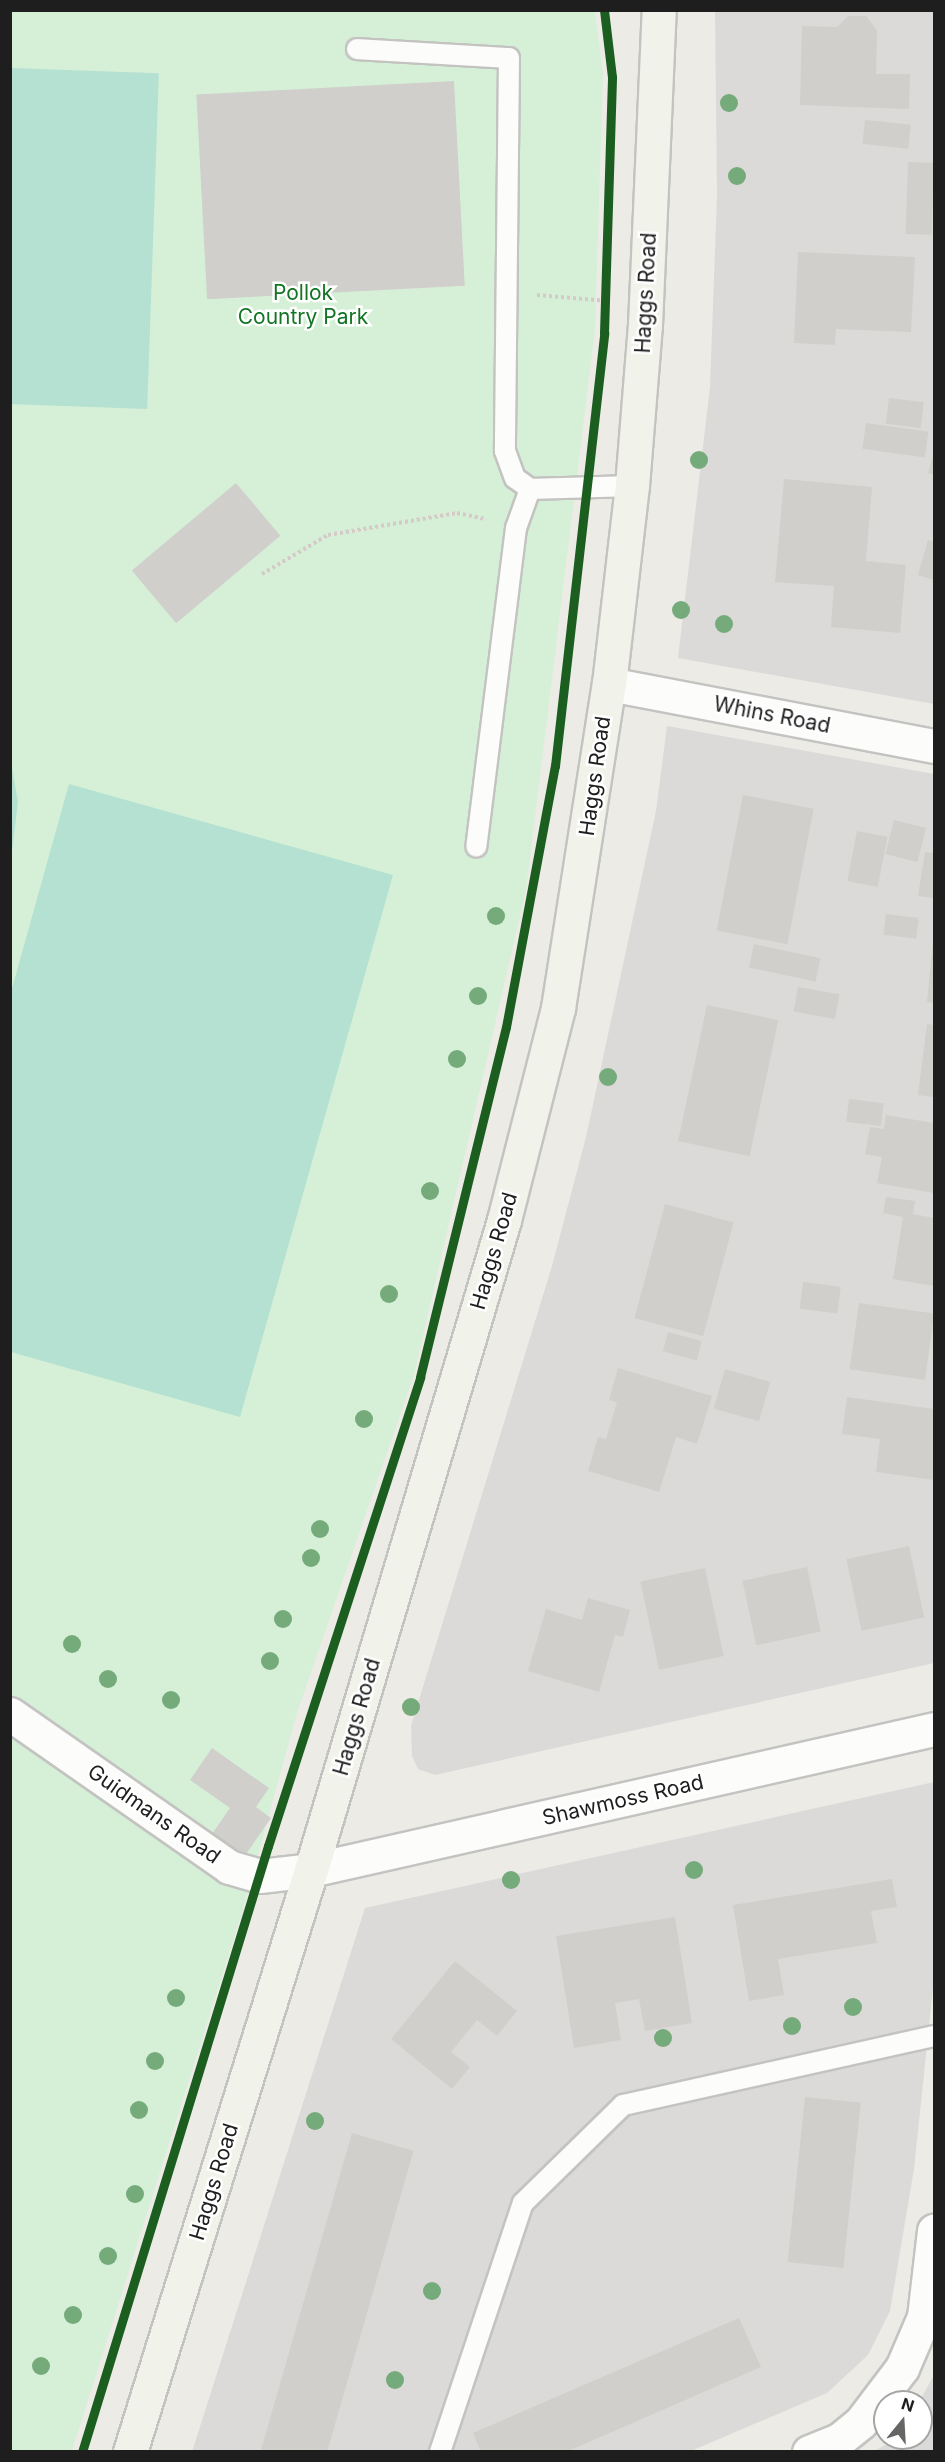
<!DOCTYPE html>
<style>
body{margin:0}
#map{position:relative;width:945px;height:2462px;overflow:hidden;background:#ecebe6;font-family:Inter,sans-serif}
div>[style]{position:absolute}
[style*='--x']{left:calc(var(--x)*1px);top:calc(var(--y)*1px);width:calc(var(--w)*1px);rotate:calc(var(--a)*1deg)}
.residential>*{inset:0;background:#dbdad8}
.park>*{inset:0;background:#d6f0d8}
.pitch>*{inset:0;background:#b4e1d1;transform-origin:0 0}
.building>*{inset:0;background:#d0cfcb;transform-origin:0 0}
.path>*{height:4px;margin-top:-2px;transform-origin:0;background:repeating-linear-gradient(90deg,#d5cac7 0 3px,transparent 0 6px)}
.roads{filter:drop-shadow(2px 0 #c3c3c1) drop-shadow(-2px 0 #c3c3c1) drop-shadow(0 2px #c3c3c1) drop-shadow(0 -2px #c3c3c1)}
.service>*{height:20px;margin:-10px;padding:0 10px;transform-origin:10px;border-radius:10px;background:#fcfcfb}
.minor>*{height:33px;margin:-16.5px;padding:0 16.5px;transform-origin:16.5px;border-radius:16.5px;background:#fcfcfb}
.tertiary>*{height:33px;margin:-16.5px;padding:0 16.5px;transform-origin:16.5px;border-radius:16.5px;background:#fcfcfb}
.secondary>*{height:33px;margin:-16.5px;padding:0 16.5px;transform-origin:16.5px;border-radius:16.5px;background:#f1f3ea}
.cycleway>*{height:9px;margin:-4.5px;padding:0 4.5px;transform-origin:4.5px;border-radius:4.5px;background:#1b5e20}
.trees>*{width:18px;height:18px;margin:-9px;border-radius:50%;background:#75aa7b}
span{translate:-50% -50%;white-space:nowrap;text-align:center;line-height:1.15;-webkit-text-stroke:5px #fff;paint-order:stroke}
.park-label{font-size:21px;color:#137524}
.street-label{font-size:21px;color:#1e1e1e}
.frame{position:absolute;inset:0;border:12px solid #1e1e1e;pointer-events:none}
.north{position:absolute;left:873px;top:2390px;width:60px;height:60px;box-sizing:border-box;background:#fff;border:2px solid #a5a5a5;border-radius:50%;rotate:18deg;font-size:16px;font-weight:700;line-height:24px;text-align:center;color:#1e1e1e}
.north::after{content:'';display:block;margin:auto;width:21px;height:27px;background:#666664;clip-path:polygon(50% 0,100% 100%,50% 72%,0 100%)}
</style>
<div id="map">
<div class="residential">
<i style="clip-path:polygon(715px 11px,934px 11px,934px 704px,678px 658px,710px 387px,717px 196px)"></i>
<i style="clip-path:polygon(667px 726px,934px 774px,934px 1663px,435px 1775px,418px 1769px,412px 1756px,411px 1726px,552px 1266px,586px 1137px,656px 811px)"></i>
<i style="clip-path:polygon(934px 1782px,934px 1978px,914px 2169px,890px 2311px,868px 2355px,827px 2393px,691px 2451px,192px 2452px,365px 1908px)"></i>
<i style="clip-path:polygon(934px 2375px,934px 2451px,874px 2451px,898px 2438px,921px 2438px,919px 2402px)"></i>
</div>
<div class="park">
<i style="clip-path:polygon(11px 11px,595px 11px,603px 74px,595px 329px,526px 890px,414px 1375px,297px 1713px,243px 1909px,72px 2451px,11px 2452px)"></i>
</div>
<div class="pitch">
<i style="left:11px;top:68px;width:148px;height:336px;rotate:2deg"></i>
<i style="clip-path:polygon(11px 762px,18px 802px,11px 859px)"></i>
<i style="clip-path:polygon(69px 784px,393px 875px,240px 1417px,11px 1352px,11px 992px)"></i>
</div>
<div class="building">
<i style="clip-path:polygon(848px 16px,866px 16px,877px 30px,876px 74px,910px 74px,909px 109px,800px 105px,802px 26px,837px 27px)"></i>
<i style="left:454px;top:81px;width:205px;height:258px;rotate:87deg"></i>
<i style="left:865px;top:120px;width:46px;height:24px;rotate:6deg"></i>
<i style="left:908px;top:162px;width:26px;height:72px;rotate:2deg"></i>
<i style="clip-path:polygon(798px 252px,915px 257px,911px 332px,836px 329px,835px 345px,794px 343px)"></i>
<i style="left:889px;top:398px;width:35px;height:26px;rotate:7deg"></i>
<i style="left:866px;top:423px;width:63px;height:26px;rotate:8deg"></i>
<i style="clip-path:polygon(934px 452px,934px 475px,928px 473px)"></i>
<i style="clip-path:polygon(784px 479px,872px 487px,866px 561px,906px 565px,900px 633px,831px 627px,834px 586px,775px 582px)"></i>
<i style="left:236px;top:483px;width:69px;height:136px;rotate:50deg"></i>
<i style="clip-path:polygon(928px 540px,934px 542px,934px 580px,918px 575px)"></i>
<i style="left:743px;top:795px;width:72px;height:138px;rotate:11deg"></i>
<i style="left:894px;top:820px;width:33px;height:35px;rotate:14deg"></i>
<i style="left:857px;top:831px;width:31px;height:51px;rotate:11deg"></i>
<i style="clip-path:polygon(925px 852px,934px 853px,934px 898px,918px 896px)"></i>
<i style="left:886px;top:914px;width:33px;height:21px;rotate:7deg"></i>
<i style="clip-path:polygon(933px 941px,934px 941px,934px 1003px,927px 1002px)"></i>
<i style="left:754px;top:944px;width:68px;height:24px;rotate:12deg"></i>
<i style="left:798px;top:987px;width:42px;height:25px;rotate:10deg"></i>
<i style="left:707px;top:1005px;width:73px;height:139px;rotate:12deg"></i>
<i style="clip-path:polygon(927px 1024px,934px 1025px,934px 1097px,918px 1095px)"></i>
<i style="left:849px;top:1099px;width:35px;height:23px;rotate:7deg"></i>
<i style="clip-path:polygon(886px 1115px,934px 1123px,934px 1193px,877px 1183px,882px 1157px,865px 1154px,870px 1127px,884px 1129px)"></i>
<i style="clip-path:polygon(886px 1197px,915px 1201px,913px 1214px,934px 1218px,934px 1286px,893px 1279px,903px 1217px,883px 1213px)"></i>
<i style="left:665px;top:1204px;width:71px;height:118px;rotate:15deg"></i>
<i style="left:803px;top:1282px;width:38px;height:27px;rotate:7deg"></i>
<i style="left:859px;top:1303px;width:76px;height:67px;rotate:8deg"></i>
<i style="left:668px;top:1332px;width:35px;height:20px;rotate:15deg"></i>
<i style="clip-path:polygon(618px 1368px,712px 1396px,697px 1444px,676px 1437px,659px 1492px,588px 1471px,598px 1437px,606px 1439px,617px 1402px,609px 1400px)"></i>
<i style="left:725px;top:1369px;width:47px;height:41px;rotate:16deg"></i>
<i style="clip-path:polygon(847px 1397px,934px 1409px,934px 1480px,876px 1472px,880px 1439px,842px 1434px)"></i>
<i style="left:909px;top:1546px;width:73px;height:64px;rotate:78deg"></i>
<i style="left:807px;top:1567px;width:66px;height:66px;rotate:78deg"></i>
<i style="left:705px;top:1568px;width:90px;height:66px;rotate:78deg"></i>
<i style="clip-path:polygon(588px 1598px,630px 1610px,623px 1637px,615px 1635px,599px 1692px,528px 1671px,546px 1609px,582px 1620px)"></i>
<i style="clip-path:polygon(212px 1748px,269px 1788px,256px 1807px,271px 1818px,244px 1857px,212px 1834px,230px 1808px,190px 1780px)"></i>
<i style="clip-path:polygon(892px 1879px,897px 1907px,871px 1911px,877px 1943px,778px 1959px,784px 1995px,749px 2001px,733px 1905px)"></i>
<i style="clip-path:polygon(675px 1917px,692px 2023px,645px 2031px,639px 1999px,615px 2003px,621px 2040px,574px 2048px,556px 1936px)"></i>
<i style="clip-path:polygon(455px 1961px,517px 2011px,497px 2036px,477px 2020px,451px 2052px,470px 2067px,452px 2089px,391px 2039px)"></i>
<i style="left:805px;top:2097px;width:56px;height:166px;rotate:6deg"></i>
<i style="left:352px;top:2133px;width:64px;height:333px;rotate:16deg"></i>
<i style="clip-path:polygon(739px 2318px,761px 2367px,566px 2452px,481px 2452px,473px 2433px)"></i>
</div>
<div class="path">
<i style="--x:537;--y:295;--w:71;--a:4.8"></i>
<i style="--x:262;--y:574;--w:77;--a:-30.6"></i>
<i style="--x:328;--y:535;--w:131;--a:-9.7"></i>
<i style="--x:457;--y:513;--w:30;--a:12"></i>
</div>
<div class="roads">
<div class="service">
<i style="--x:357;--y:49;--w:152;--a:3.4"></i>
<i style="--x:509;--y:58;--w:393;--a:90.6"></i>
<i style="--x:505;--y:451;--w:29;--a:70"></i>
<i style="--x:515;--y:478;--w:19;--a:36"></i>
<i style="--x:530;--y:489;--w:41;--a:109.7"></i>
<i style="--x:516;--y:528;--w:321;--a:97.1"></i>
<i style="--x:530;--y:489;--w:102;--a:-1.7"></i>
<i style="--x:440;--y:2452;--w:262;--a:-71.6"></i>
<i style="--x:523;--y:2203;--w:140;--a:-44.4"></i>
<i style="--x:623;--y:2105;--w:319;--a:-12.5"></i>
</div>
<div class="minor">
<i style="--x:609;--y:684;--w:331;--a:10.8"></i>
<i style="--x:10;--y:1714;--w:267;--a:34.9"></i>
<i style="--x:229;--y:1867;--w:32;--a:16"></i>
<i style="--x:260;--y:1876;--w:51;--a:-6.7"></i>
<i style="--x:809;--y:2452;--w:32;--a:-22"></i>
<i style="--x:839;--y:2440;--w:28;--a:-39"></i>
<i style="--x:861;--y:2422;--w:68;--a:-52.8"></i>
<i style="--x:902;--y:2368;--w:56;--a:-66.7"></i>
<i style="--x:924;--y:2317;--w:87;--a:-83.4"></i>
</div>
<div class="tertiary">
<i style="--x:311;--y:1870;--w:639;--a:-12.75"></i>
</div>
<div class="secondary">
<i style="--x:130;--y:2452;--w:609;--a:-72.72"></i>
<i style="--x:311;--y:1870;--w:678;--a:-73.46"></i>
<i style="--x:504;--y:1220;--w:219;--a:-75.7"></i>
<i style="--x:558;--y:1008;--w:328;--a:-81.1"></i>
<i style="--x:609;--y:684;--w:199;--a:-83.4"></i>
<i style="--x:632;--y:486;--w:162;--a:-85.4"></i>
<i style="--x:645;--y:325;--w:315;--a:-87.5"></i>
</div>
</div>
<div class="cycleway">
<i style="--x:82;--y:2452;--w:634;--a:-72.94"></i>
<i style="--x:268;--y:1846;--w:493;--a:-72"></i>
<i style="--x:420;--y:1377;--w:360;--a:-76.2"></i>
<i style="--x:506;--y:1027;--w:266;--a:-79.4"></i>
<i style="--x:555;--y:766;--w:436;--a:-83.5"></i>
<i style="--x:604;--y:333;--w:256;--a:-88.2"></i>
<i style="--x:612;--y:77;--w:67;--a:-96.8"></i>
</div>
<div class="trees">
<i style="left:729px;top:103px"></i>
<i style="left:737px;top:176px"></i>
<i style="left:699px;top:460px"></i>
<i style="left:681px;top:610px"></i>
<i style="left:724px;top:624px"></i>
<i style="left:496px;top:916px"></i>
<i style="left:478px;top:996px"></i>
<i style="left:457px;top:1059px"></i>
<i style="left:608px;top:1077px"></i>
<i style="left:430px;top:1191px"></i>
<i style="left:389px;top:1294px"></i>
<i style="left:364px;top:1419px"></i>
<i style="left:320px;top:1529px"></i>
<i style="left:311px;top:1558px"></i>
<i style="left:283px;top:1619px"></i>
<i style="left:72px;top:1644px"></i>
<i style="left:270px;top:1661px"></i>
<i style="left:108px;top:1679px"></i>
<i style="left:171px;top:1700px"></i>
<i style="left:411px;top:1707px"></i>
<i style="left:694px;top:1870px"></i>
<i style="left:511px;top:1880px"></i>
<i style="left:176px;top:1998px"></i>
<i style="left:853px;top:2007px"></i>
<i style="left:792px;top:2026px"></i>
<i style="left:663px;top:2038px"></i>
<i style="left:155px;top:2061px"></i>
<i style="left:139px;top:2110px"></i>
<i style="left:315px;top:2121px"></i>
<i style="left:135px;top:2194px"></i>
<i style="left:108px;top:2256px"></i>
<i style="left:432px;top:2291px"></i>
<i style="left:73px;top:2315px"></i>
<i style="left:41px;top:2366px"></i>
<i style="left:395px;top:2380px"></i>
</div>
<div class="park-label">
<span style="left:303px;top:305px">Pollok<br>Country Park</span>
</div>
<div class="street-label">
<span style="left:646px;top:293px;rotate:-87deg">Haggs Road</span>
<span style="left:772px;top:715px;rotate:11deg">Whins Road</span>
<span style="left:595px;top:776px;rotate:-82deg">Haggs Road</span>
<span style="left:494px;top:1251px;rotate:-74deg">Haggs Road</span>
<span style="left:357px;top:1717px;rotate:-74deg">Haggs Road</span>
<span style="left:623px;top:1800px;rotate:-13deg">Shawmoss Road</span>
<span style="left:154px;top:1814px;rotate:35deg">Guidmans Road</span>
<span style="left:214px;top:2182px;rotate:-73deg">Haggs Road</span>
</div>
<div class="frame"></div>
<div class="north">N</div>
</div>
